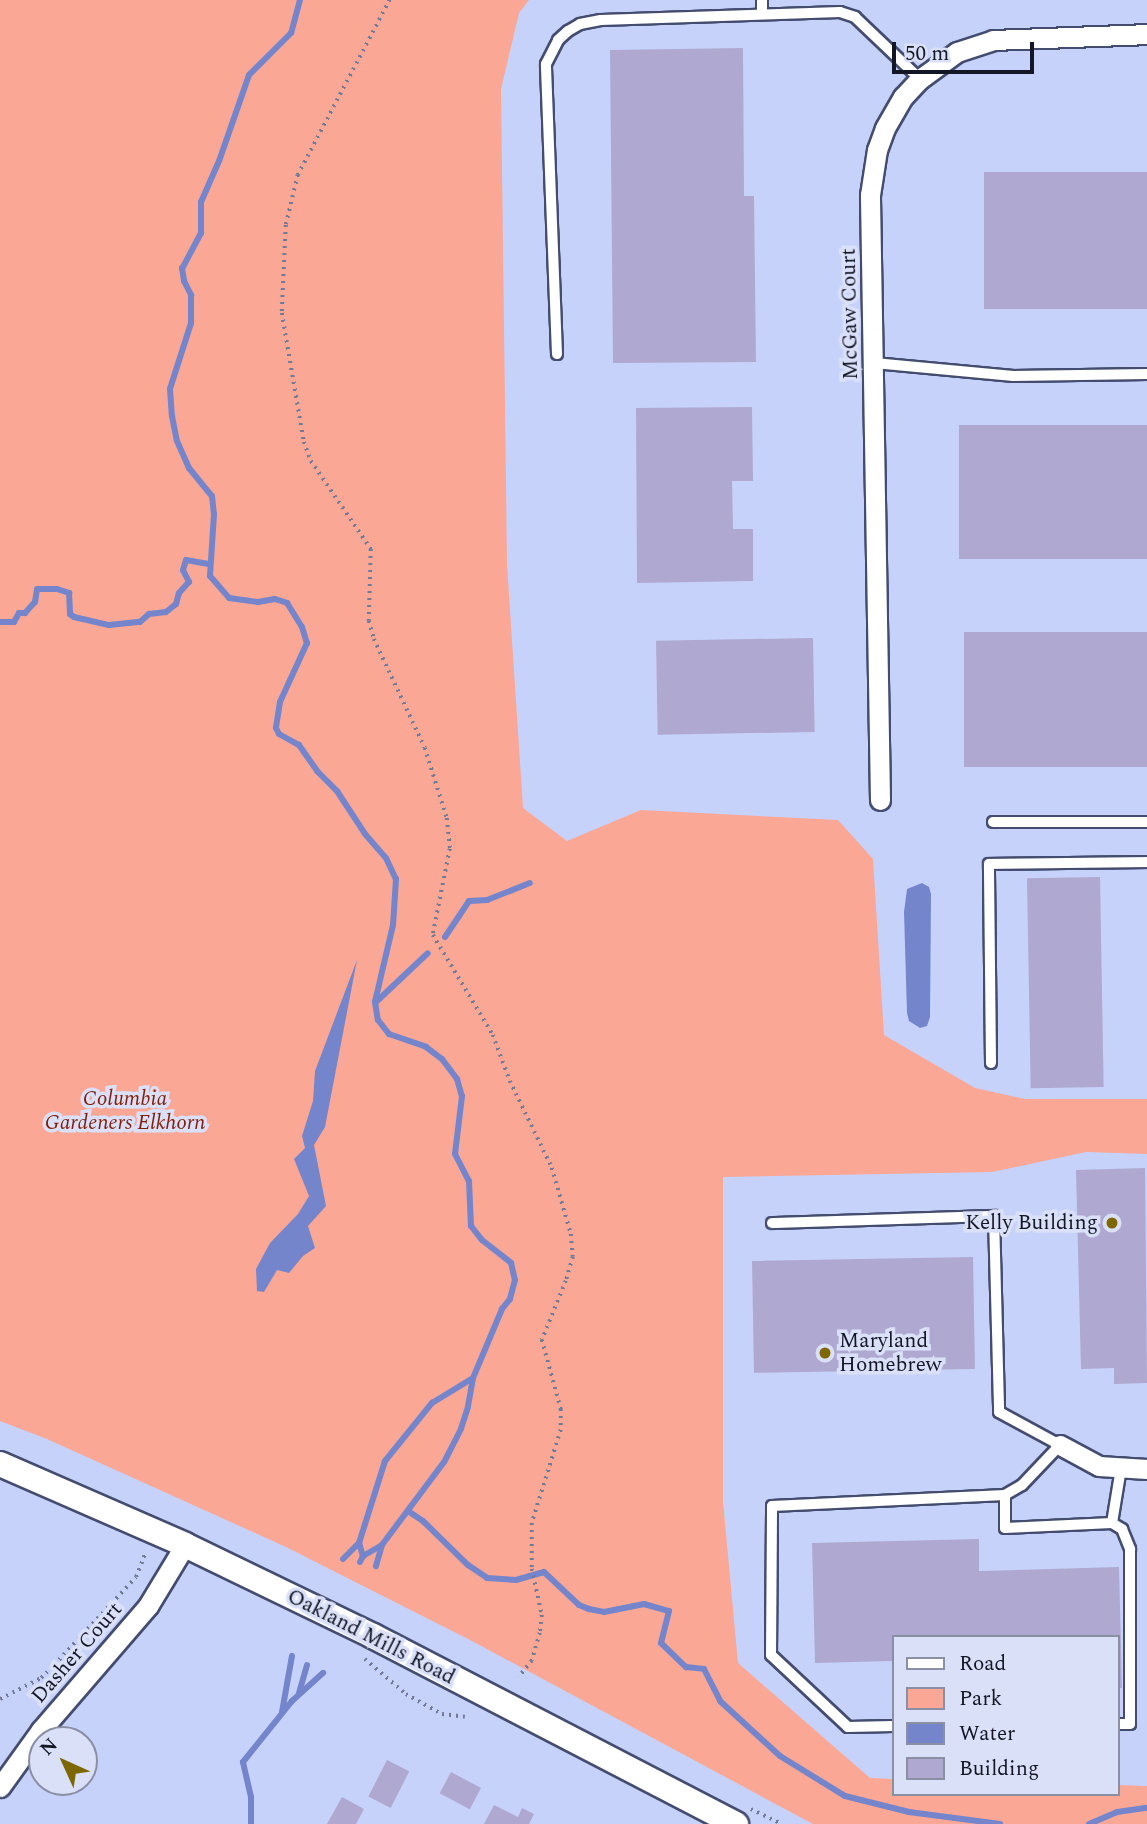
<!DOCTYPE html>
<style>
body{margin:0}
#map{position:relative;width:1147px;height:1824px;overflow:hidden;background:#c7d2fb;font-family:Spectral,serif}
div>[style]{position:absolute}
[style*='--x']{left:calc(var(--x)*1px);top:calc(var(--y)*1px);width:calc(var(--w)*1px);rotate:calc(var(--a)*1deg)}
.green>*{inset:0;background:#faa795}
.water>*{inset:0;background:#7485cc}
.stream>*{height:6px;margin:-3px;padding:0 3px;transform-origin:3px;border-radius:3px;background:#7485cc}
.building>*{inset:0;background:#afa8d0;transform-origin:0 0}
.path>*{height:3.5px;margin-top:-1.75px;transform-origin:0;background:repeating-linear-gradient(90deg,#727a96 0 2px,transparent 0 7px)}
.roads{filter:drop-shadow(2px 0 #444d6f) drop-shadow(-2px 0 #444d6f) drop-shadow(0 2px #444d6f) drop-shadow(0 -2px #444d6f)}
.service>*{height:10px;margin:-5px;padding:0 5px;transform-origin:5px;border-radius:5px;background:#fff}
.minor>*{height:19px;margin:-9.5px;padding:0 9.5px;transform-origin:9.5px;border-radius:9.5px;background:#fff}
.tertiary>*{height:24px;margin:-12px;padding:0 12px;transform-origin:12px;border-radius:12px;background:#fff}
.dots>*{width:19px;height:19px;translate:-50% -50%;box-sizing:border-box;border:4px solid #d9e0f8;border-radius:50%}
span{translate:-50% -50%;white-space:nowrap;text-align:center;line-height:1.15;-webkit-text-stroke:7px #d9e0f8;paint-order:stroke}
.street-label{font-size:21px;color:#131625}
.park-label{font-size:21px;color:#821d07;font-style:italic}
.poi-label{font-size:21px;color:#131625}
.right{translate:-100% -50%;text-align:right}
.left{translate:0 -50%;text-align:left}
.legend{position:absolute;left:892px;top:1635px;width:228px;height:161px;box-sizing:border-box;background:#d9e0f8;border:2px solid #8a8fa4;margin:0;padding:9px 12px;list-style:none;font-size:21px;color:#131625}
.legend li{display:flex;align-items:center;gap:14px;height:35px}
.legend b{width:35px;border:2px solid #8a8fa4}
.north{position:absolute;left:28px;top:1726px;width:70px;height:70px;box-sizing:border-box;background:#d9e0f8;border:2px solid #8a8fa4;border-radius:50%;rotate:315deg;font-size:19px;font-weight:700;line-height:28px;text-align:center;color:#131625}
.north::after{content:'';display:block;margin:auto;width:24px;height:32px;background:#7f6700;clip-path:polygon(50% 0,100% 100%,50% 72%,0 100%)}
.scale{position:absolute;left:892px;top:42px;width:142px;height:32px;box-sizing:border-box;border:4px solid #131625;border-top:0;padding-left:9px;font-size:21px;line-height:24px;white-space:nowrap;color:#131625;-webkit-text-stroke:5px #d9e0f8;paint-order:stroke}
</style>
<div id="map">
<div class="green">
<i style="clip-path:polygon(0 0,529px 0,519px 13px,501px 89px,507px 564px,523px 808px,567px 841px,641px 810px,838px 820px,873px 859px,884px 1035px,975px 1088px,1025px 1099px,1147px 1099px,1147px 1154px,1086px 1152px,992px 1172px,723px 1177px,723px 1502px,738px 1663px,870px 1778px,893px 1779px,893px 1794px,1117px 1794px,1117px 1785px,1147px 1786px,1147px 1824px,813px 1824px,472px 1641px,286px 1547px,47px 1439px,0 1421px)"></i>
</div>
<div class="water">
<i style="clip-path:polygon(922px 883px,929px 887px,931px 894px,930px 1017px,927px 1026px,920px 1028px,909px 1021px,907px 1013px,904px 912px,907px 889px)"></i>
<i style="clip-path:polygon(357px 960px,325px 1127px,314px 1145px,326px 1206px,308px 1226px,315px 1248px,303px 1256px,289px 1273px,277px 1270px,264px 1292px,257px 1291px,256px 1269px,270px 1243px,298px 1214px,309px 1196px,294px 1159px,305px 1148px,302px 1136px,313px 1101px,315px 1071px)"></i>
</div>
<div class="stream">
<i style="--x:300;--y:0;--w:34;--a:105"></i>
<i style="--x:291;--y:33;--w:59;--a:135"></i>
<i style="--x:249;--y:75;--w:91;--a:109.2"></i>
<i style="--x:219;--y:161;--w:45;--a:113.7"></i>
<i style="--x:201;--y:202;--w:31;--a:90"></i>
<i style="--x:201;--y:233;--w:40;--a:118"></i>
<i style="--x:182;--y:268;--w:13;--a:81"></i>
<i style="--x:184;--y:281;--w:16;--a:63"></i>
<i style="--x:191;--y:295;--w:28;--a:90"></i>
<i style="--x:191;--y:323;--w:69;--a:107.7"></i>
<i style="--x:170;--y:389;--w:27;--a:86"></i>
<i style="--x:172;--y:416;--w:25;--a:79"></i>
<i style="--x:177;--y:441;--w:30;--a:66"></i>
<i style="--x:189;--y:468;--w:36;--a:51"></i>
<i style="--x:212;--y:496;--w:18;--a:84"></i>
<i style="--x:214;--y:514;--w:62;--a:93.7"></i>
<i style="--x:210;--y:576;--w:29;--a:49"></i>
<i style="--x:229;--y:598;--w:29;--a:8"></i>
<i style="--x:258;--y:602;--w:17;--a:-10"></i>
<i style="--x:275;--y:599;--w:13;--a:18"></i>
<i style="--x:287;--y:603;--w:28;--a:58"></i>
<i style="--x:302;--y:627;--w:17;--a:73"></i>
<i style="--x:307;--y:643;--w:65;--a:114.6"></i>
<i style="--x:280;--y:702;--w:26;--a:99"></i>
<i style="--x:276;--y:728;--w:7;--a:63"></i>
<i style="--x:279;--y:734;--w:23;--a:29"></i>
<i style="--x:299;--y:745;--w:33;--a:55"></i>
<i style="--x:318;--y:772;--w:27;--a:45"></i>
<i style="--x:337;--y:791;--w:51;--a:56.9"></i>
<i style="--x:365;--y:834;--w:32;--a:49"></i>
<i style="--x:386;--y:858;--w:23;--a:65"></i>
<i style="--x:396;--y:879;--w:46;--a:93.7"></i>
<i style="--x:393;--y:925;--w:79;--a:103.2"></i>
<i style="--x:375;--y:1002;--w:18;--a:81"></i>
<i style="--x:378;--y:1020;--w:18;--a:52"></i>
<i style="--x:389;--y:1034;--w:39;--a:19"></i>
<i style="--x:426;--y:1047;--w:20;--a:37"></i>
<i style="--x:442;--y:1059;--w:25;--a:53"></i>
<i style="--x:457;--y:1079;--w:18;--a:74"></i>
<i style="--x:462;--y:1096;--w:58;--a:96.9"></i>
<i style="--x:455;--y:1154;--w:30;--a:63"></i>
<i style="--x:469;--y:1181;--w:45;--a:87.5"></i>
<i style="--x:471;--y:1226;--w:18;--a:52"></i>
<i style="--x:482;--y:1240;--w:37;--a:38"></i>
<i style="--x:511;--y:1263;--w:17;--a:77"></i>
<i style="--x:515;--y:1280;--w:20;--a:105"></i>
<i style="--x:510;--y:1299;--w:13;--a:129"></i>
<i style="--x:502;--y:1309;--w:75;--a:112.8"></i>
<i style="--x:473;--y:1378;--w:29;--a:100"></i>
<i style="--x:468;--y:1407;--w:23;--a:108"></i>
<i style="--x:461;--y:1429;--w:37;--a:117"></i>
<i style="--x:444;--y:1462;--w:104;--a:126.8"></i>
<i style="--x:382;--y:1545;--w:22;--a:106"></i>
<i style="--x:0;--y:622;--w:14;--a:0"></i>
<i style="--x:14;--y:622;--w:10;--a:-61"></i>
<i style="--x:19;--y:613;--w:6;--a:0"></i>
<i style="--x:25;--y:613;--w:15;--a:-48"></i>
<i style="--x:35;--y:602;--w:13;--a:-81"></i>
<i style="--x:37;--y:589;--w:20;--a:0"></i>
<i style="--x:57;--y:589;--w:13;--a:18"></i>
<i style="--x:69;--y:593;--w:21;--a:87"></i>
<i style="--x:70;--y:614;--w:5;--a:37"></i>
<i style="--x:74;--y:617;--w:36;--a:13"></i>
<i style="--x:109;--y:625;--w:31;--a:-6"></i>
<i style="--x:140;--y:622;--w:12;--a:-42"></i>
<i style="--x:149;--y:614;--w:17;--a:-7"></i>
<i style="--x:166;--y:612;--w:13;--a:-39"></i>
<i style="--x:176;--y:604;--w:11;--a:-75"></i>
<i style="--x:179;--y:593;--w:15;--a:-48"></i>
<i style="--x:189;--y:582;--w:13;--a:-117"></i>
<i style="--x:183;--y:570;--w:10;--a:-73"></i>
<i style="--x:186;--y:560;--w:23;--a:10"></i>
<i style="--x:445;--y:937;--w:43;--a:-56.3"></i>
<i style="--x:469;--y:901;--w:18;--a:-3"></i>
<i style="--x:487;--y:900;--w:46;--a:-21.6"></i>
<i style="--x:376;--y:1002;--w:71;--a:-43.3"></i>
<i style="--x:408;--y:1511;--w:18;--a:34"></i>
<i style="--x:423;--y:1521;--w:63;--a:44.4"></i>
<i style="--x:468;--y:1565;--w:23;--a:34"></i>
<i style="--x:487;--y:1578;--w:29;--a:4"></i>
<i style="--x:516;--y:1580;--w:29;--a:-16"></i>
<i style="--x:544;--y:1572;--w:48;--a:43.3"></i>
<i style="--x:579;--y:1605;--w:11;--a:22"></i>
<i style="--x:589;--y:1609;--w:15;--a:11"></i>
<i style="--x:604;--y:1612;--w:41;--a:-11.3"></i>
<i style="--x:644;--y:1604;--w:26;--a:16"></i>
<i style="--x:669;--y:1611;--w:33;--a:104"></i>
<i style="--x:661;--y:1643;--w:35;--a:44"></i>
<i style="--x:686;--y:1667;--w:18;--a:6"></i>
<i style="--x:704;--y:1669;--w:36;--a:63"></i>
<i style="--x:720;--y:1701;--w:81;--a:42.5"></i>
<i style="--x:780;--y:1756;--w:76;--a:31.6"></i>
<i style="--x:845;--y:1796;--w:66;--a:14"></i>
<i style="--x:909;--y:1812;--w:92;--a:7.5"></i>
<i style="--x:359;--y:1543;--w:86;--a:-72.4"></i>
<i style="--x:385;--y:1461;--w:75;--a:-51"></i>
<i style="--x:432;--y:1403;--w:48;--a:-31.4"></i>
<i style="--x:343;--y:1559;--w:23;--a:-45"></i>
<i style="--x:359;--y:1543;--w:14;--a:73"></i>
<i style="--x:360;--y:1562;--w:7;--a:-63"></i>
<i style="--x:363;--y:1556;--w:22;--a:-30"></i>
<i style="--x:299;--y:1693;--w:29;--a:-74"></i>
<i style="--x:282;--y:1712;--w:57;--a:-79.9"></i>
<i style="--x:251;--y:1824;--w:27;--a:-90"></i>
<i style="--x:251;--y:1797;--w:36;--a:-103"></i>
<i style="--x:243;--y:1762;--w:78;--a:-51.2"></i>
<i style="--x:292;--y:1701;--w:42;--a:-42.1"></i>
<i style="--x:1089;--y:1824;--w:30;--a:-23"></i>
<i style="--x:1117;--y:1812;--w:30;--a:-8"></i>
</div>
<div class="building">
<i style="clip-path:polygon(743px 48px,744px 196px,754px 196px,756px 362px,613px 363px,610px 50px)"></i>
<i style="left:1147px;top:172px;width:137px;height:163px;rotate:90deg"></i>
<i style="clip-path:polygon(752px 407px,753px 481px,732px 481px,733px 529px,753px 529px,753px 581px,637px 583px,636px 408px)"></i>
<i style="left:1147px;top:425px;width:134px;height:188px;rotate:90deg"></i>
<i style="left:1147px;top:632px;width:135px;height:183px;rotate:90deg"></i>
<i style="left:813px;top:638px;width:94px;height:157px;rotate:89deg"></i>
<i style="left:1100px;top:877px;width:210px;height:73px;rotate:89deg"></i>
<i style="clip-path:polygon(1145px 1168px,1147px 1383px,1114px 1384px,1114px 1368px,1081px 1369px,1076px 1170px)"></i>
<i style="left:973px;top:1257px;width:112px;height:221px;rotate:89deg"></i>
<i style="clip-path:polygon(979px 1539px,979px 1571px,1119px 1567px,1122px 1688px,1117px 1688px,1117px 1637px,893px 1637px,893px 1661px,815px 1663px,812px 1543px)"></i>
<i style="left:387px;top:1760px;width:25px;height:41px;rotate:27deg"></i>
<i style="left:451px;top:1772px;width:34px;height:24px;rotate:28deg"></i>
<i style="clip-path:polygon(342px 1797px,364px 1809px,356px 1824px,327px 1824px)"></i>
<i style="clip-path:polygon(494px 1805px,518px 1817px,522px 1808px,534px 1814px,529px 1824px,484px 1824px)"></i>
</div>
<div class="path">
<i style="--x:390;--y:0;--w:198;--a:117.7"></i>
<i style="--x:298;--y:175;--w:51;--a:103.5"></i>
<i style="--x:286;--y:225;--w:88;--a:92.6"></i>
<i style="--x:282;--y:313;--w:131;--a:80.3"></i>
<i style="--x:304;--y:442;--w:20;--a:70"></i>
<i style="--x:311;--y:461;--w:107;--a:55.7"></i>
<i style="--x:371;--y:549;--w:72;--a:91.6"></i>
<i style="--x:369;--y:621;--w:19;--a:74"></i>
<i style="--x:374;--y:639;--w:120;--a:64.9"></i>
<i style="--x:425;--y:748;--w:73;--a:72.6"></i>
<i style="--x:447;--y:818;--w:31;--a:84"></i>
<i style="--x:450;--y:849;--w:88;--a:101.2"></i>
<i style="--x:433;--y:935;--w:117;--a:59"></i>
<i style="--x:493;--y:1035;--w:49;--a:69.7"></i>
<i style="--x:510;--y:1081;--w:97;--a:64.2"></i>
<i style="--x:552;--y:1168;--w:69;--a:73.9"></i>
<i style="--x:571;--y:1234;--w:23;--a:85"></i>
<i style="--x:573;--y:1257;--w:25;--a:106"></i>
<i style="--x:566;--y:1281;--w:64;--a:112.1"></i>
<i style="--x:542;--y:1340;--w:72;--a:74.6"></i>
<i style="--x:561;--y:1409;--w:21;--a:90"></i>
<i style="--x:561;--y:1430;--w:97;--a:107.3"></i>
<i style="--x:532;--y:1523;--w:46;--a:90"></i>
<i style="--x:532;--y:1569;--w:47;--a:77.7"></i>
<i style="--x:542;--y:1615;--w:18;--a:96"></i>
<i style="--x:540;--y:1633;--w:29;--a:106"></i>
<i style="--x:532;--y:1661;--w:21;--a:129"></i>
<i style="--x:365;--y:1659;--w:54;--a:40.5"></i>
<i style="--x:406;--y:1694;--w:41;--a:29.1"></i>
<i style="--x:442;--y:1714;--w:23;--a:7"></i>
<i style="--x:0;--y:1699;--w:46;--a:-27.1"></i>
<i style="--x:41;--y:1678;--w:18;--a:-45"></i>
<i style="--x:54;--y:1665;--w:120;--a:-47"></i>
<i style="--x:136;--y:1577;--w:26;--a:-69"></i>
<i style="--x:751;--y:1809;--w:34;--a:26"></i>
</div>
<div class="roads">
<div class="service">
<i style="--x:762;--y:0;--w:12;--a:90"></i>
<i style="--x:557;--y:354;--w:290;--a:-92.2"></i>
<i style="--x:546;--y:64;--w:27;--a:-63"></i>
<i style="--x:558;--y:40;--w:13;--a:-42"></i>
<i style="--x:568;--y:31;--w:14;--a:-30"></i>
<i style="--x:580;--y:24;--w:21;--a:-11"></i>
<i style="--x:601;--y:20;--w:239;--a:-1.9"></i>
<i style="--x:840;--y:12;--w:16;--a:18"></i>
<i style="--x:855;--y:17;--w:90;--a:43.6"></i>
<i style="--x:874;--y:363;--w:140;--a:5.3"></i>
<i style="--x:1013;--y:376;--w:134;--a:-0.9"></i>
<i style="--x:993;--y:822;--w:154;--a:0"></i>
<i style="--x:991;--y:1063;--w:199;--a:-90.6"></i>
<i style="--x:989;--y:864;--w:158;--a:-0.7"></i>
<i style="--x:772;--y:1223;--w:222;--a:-1.8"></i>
<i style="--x:994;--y:1216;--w:196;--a:88.5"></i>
<i style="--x:999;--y:1412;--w:69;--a:28.4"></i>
<i style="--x:1060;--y:1445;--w:55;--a:133.5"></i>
<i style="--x:1022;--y:1485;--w:20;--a:150"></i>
<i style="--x:1112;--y:1523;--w:56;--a:-80.7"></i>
<i style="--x:893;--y:1726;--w:45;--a:178.7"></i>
<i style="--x:848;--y:1727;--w:105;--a:-136.9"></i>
<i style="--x:771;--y:1655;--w:149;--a:-89.6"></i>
<i style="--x:772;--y:1506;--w:233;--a:-2.7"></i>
<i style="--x:1005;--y:1495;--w:33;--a:90"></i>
<i style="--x:1005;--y:1528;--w:107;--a:-2.7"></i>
<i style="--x:1112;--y:1523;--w:12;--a:31"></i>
<i style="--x:1122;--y:1529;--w:22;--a:68"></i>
<i style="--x:1130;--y:1549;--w:175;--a:90"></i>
<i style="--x:1130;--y:1724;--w:13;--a:180"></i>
</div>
<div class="minor">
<i style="--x:880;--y:800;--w:605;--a:-90.95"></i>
<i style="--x:870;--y:195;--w:46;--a:-81.2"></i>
<i style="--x:877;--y:150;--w:23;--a:-70"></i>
<i style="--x:885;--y:128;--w:36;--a:-60"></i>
<i style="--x:903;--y:97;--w:25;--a:-47"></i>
<i style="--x:920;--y:79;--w:46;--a:-36.1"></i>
<i style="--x:957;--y:52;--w:38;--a:-18"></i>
<i style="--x:993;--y:40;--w:154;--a:-2.2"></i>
<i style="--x:1060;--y:1445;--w:44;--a:28.3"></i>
<i style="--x:1099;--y:1466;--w:48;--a:3.6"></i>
<i style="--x:0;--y:1787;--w:70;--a:-54.3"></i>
<i style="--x:41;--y:1730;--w:164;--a:-49.2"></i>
<i style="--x:148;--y:1606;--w:71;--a:-58.8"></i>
</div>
<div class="tertiary">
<i style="--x:0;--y:1464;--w:202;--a:23.6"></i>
<i style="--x:185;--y:1545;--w:209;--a:25.8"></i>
<i style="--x:373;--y:1636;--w:409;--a:27.4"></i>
</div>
</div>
<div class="dots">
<i style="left:1112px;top:1223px;background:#7f6700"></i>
<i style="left:825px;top:1353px;background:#7f6700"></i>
</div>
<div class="street-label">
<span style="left:850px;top:314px;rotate:-91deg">McGaw Court</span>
<span style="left:371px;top:1637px;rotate:27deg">Oakland Mills Road</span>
<span style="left:77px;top:1653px;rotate:-49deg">Dasher Court</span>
</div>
<div class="park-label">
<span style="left:125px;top:1111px">Columbia<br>Gardeners Elkhorn</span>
</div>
<div class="poi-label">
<span class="right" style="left:1098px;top:1223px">Kelly Building</span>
<span class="left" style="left:839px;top:1353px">Maryland<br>Homebrew</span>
</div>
<ul class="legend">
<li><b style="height:9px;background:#fff"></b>Road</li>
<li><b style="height:19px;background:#faa795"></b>Park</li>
<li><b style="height:19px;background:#7485cc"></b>Water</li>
<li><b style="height:19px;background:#afa8d0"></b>Building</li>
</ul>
<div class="north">N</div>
<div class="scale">50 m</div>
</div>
